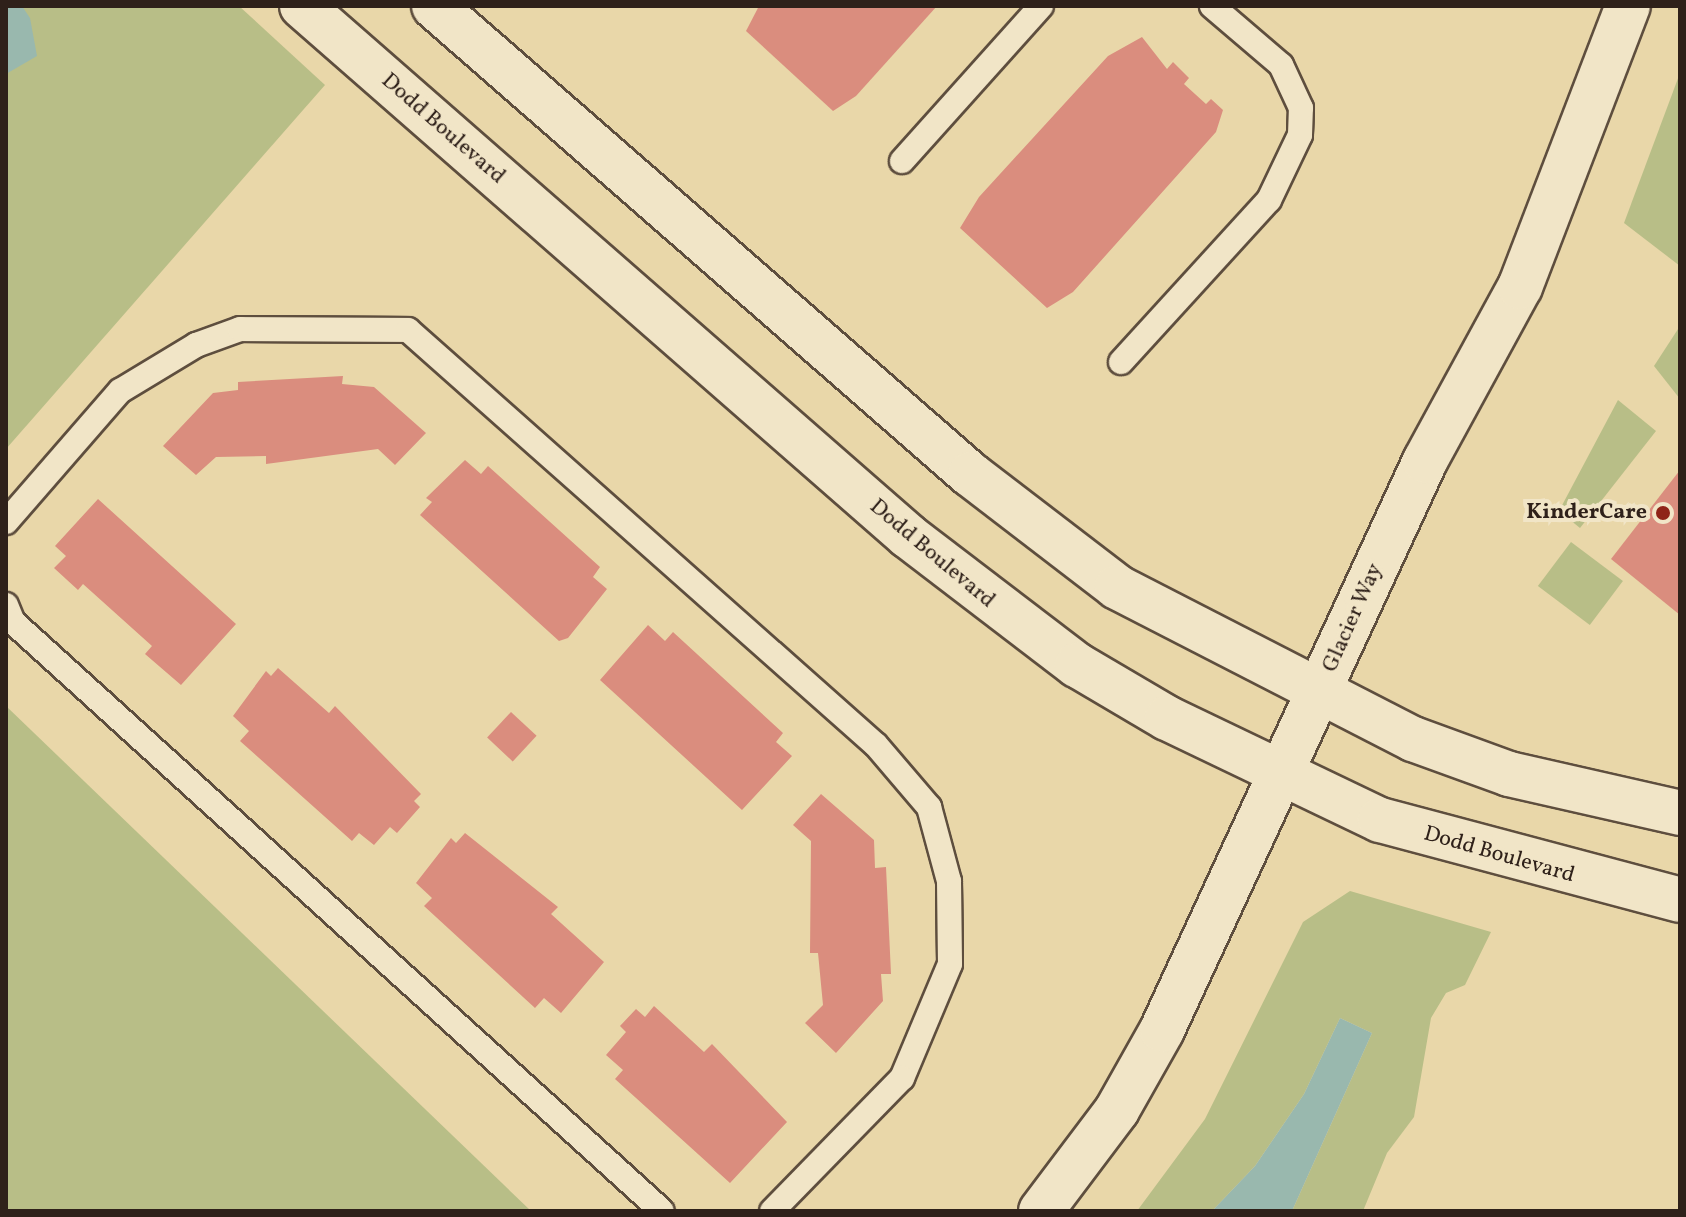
<!DOCTYPE html>
<style>
body{margin:0}
#map{position:relative;width:1686px;height:1217px;overflow:hidden;background:#e9d7a9;font-family:Vollkorn,serif}
div>[style]{position:absolute}
[style*='--x']{left:calc(var(--x)*1px);top:calc(var(--y)*1px);width:calc(var(--w)*1px);rotate:calc(var(--a)*1deg)}
.green>*{inset:0;background:#b8be87;transform-origin:0 0}
.water>*{inset:0;background:#99b8ae}
.building>*{inset:0;background:#da8d7e;transform-origin:0 0}
.roads{filter:drop-shadow(2px 0 #5e4e3e) drop-shadow(-2px 0 #5e4e3e) drop-shadow(0 2px #5e4e3e) drop-shadow(0 -2px #5e4e3e)}
.lane>*{height:24px;margin:-12px;padding:0 12px;transform-origin:12px;border-radius:12px;background:#f1e5c7}
.secondary>*{height:44px;margin:-22px;padding:0 22px;transform-origin:22px;border-radius:22px;background:#f1e5c7}
.dots>*{width:22px;height:22px;translate:-50% -50%;box-sizing:border-box;border:4px solid #f1e5c7;border-radius:50%}
span{translate:-50% -50%;white-space:nowrap;text-align:center;line-height:1.15;-webkit-text-stroke:8px #f1e5c7;paint-order:stroke}
.street-label{font-size:22px;color:#2f211a}
.poi-label{font-size:22px;color:#2f211a;font-weight:700}
.right{translate:-100% -50%;text-align:right}
.frame{position:absolute;inset:0;border:8px solid #2f211a;pointer-events:none}
</style>
<div id="map">
<div class="green">
<i style="clip-path:polygon(6px 6px,239px 6px,325px 85px,6px 449px)"></i>
<i style="clip-path:polygon(1680px 73px,1680px 266px,1624px 223px)"></i>
<i style="clip-path:polygon(1680px 326px,1680px 399px,1654px 366px)"></i>
<i style="clip-path:polygon(1618px 400px,1656px 431px,1580px 528px,1559px 511px)"></i>
<i style="left:1571px;top:542px;width:65px;height:55px;rotate:37deg"></i>
<i style="clip-path:polygon(6px 706px,531px 1211px,6px 1211px)"></i>
<i style="clip-path:polygon(1350px 891px,1491px 932px,1465px 985px,1446px 993px,1431px 1018px,1414px 1117px,1387px 1153px,1363px 1211px,1292px 1211px,1372px 1033px,1340px 1018px,1304px 1094px,1255px 1166px,1212px 1211px,1137px 1211px,1205px 1119px,1303px 922px)"></i>
</div>
<div class="water">
<i style="clip-path:polygon(6px 6px,22px 6px,30px 18px,37px 56px,6px 74px)"></i>
<i style="clip-path:polygon(1340px 1018px,1372px 1033px,1292px 1211px,1212px 1211px,1255px 1166px,1304px 1094px)"></i>
</div>
<div class="building">
<i style="clip-path:polygon(759px 6px,937px 6px,856px 96px,833px 111px,746px 31px)"></i>
<i style="clip-path:polygon(1142px 37px,1167px 69px,1173px 62px,1189px 78px,1184px 84px,1206px 104px,1211px 99px,1223px 110px,1216px 132px,1073px 292px,1047px 308px,960px 228px,979px 197px,1108px 56px)"></i>
<i style="clip-path:polygon(343px 376px,342px 384px,374px 387px,426px 433px,395px 465px,378px 449px,266px 464px,266px 456px,216px 457px,196px 475px,163px 446px,213px 393px,238px 390px,238px 382px)"></i>
<i style="clip-path:polygon(465px 460px,481px 474px,488px 466px,600px 567px,593px 577px,607px 589px,568px 638px,559px 641px,420px 515px,432px 502px,426px 498px)"></i>
<i style="clip-path:polygon(1680px 470px,1680px 615px,1611px 559px)"></i>
<i style="clip-path:polygon(98px 499px,236px 624px,181px 685px,145px 654px,152px 646px,83px 584px,78px 590px,54px 568px,66px 556px,55px 546px)"></i>
<i style="clip-path:polygon(648px 625px,665px 641px,673px 632px,783px 733px,776px 742px,792px 756px,742px 810px,600px 680px)"></i>
<i style="clip-path:polygon(278px 668px,329px 713px,335px 706px,421px 794px,414px 801px,420px 807px,397px 833px,390px 827px,374px 845px,359px 833px,352px 841px,240px 741px,249px 731px,233px 716px,266px 671px,271px 676px)"></i>
<i style="left:511px;top:712px;width:35px;height:35px;rotate:43deg"></i>
<i style="clip-path:polygon(821px 794px,874px 840px,875px 868px,886px 867px,891px 974px,881px 974px,883px 1001px,836px 1053px,805px 1023px,823px 1005px,818px 953px,810px 953px,811px 841px,793px 825px)"></i>
<i style="clip-path:polygon(465px 833px,558px 907px,551px 914px,604px 962px,561px 1013px,544px 998px,535px 1008px,424px 906px,432px 898px,416px 883px,451px 838px,456px 843px)"></i>
<i style="clip-path:polygon(654px 1006px,704px 1052px,712px 1044px,787px 1122px,730px 1183px,615px 1079px,623px 1070px,606px 1055px,626px 1032px,620px 1026px,636px 1009px,645px 1017px)"></i>
</div>
<div class="roads">
<div class="lane">
<i style="--x:902;--y:161;--w:208;--a:-48.1"></i>
<i style="--x:1121;--y:362;--w:219;--a:-47.6"></i>
<i style="--x:1269;--y:200;--w:72;--a:-64.5"></i>
<i style="--x:1300;--y:135;--w:27;--a:-88"></i>
<i style="--x:1301;--y:108;--w:47;--a:-114.9"></i>
<i style="--x:1281;--y:65;--w:91;--a:-139.5"></i>
<i style="--x:6;--y:522;--w:174;--a:-49"></i>
<i style="--x:120;--y:391;--w:89;--a:-31.2"></i>
<i style="--x:196;--y:345;--w:47;--a:-20"></i>
<i style="--x:240;--y:329;--w:168;--a:0.3"></i>
<i style="--x:408;--y:330;--w:625;--a:41.57"></i>
<i style="--x:876;--y:745;--w:82;--a:49.5"></i>
<i style="--x:929;--y:807;--w:77;--a:74.9"></i>
<i style="--x:949;--y:881;--w:83;--a:89.3"></i>
<i style="--x:950;--y:964;--w:124;--a:112.8"></i>
<i style="--x:902;--y:1078;--w:186;--a:134.3"></i>
<i style="--x:6;--y:605;--w:18;--a:68"></i>
<i style="--x:13;--y:622;--w:876;--a:42.23"></i>
</div>
<div class="secondary">
<i style="--x:302;--y:6;--w:805;--a:41.17"></i>
<i style="--x:908;--y:536;--w:213;--a:37.4"></i>
<i style="--x:1077;--y:665;--w:104;--a:30.5"></i>
<i style="--x:1167;--y:718;--w:236;--a:25.6"></i>
<i style="--x:1380;--y:820;--w:310;--a:14.9"></i>
<i style="--x:434;--y:6;--w:712;--a:41.13"></i>
<i style="--x:970;--y:474;--w:185;--a:37.5"></i>
<i style="--x:1117;--y:587;--w:333;--a:27.2"></i>
<i style="--x:1413;--y:739;--w:102;--a:20"></i>
<i style="--x:1509;--y:774;--w:175;--a:12.8"></i>
<i style="--x:1041;--y:1211;--w:126;--a:-53"></i>
<i style="--x:1117;--y:1110;--w:92;--a:-60.6"></i>
<i style="--x:1162;--y:1030;--w:627;--a:-65.19"></i>
<i style="--x:1425;--y:461;--w:198;--a:-61.4"></i>
<i style="--x:1520;--y:287;--w:301;--a:-69"></i>
</div>
</div>
<div class="dots">
<i style="left:1663px;top:513px;background:#8f2418"></i>
</div>
<div class="street-label">
<span style="left:443px;top:129px;rotate:41deg">Dodd Boulevard</span>
<span style="left:932px;top:554px;rotate:40deg">Dodd Boulevard</span>
<span style="left:1353px;top:618px;rotate:-66deg">Glacier Way</span>
<span style="left:1499px;top:855px;rotate:16deg">Dodd Boulevard</span>
</div>
<div class="poi-label">
<span class="right" style="left:1647px;top:513px">KinderCare</span>
</div>
<div class="frame"></div>
</div>
